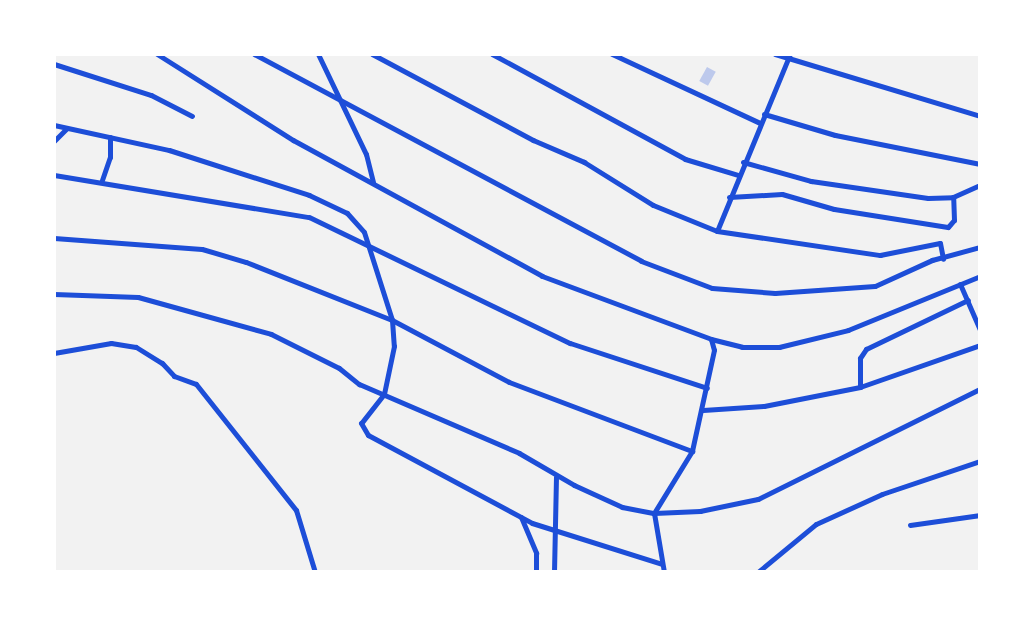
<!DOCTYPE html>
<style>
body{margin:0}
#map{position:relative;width:1034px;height:626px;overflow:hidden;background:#f2f2f2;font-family:"Fira Sans",sans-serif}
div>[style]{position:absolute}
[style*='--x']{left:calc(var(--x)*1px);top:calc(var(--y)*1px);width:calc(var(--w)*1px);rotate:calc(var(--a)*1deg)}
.building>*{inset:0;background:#bdc9ec;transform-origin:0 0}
.minor>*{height:5px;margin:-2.5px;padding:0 2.5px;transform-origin:2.5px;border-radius:2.5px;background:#1d4ed8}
span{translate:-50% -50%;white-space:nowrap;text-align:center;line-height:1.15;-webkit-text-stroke:6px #fff;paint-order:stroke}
.frame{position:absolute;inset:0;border:56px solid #fff;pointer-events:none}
</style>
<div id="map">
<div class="building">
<i style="left:707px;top:67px;width:10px;height:16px;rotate:29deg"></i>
</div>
<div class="minor">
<i style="--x:157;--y:54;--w:161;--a:32.3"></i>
<i style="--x:293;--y:140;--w:284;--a:28.6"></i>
<i style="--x:542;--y:276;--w:180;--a:20.4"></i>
<i style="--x:711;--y:339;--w:11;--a:75"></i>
<i style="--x:714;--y:350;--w:103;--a:102.3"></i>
<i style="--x:692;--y:451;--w:73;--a:121.5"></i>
<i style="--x:654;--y:513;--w:60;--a:80.4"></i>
<i style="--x:254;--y:54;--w:439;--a:28.1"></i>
<i style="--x:641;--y:261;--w:76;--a:20.8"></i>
<i style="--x:712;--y:288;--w:63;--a:4.5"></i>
<i style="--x:775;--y:293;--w:100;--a:-4"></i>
<i style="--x:875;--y:286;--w:63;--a:-24.5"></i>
<i style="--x:932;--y:260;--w:50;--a:-15.2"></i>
<i style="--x:318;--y:54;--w:111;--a:64.4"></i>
<i style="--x:366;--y:154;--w:29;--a:76"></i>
<i style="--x:372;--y:54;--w:183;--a:28.1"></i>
<i style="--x:533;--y:140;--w:56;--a:23.3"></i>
<i style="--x:584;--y:162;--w:81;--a:31.9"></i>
<i style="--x:653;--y:205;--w:69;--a:22.1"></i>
<i style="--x:717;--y:231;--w:165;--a:8.4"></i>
<i style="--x:880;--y:255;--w:61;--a:-11.3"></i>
<i style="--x:940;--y:243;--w:16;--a:79"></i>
<i style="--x:492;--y:54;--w:220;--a:28.5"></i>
<i style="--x:685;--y:159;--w:55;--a:16.8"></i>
<i style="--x:612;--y:54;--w:163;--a:25"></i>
<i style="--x:775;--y:54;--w:214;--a:16.8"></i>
<i style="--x:54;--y:64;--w:102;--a:17.7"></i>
<i style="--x:151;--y:95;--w:46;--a:27.1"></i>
<i style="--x:764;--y:114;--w:74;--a:16.5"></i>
<i style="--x:835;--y:135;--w:148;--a:11.3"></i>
<i style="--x:54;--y:125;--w:118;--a:12.3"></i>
<i style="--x:169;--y:150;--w:147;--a:17.8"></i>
<i style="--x:309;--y:195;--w:42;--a:25.3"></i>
<i style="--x:347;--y:213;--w:25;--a:48"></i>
<i style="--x:364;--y:232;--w:92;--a:72.3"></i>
<i style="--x:392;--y:320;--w:26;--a:86"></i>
<i style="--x:394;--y:346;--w:49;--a:101.8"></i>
<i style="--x:384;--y:394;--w:37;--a:128"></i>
<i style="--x:361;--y:423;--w:14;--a:60"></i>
<i style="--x:368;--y:435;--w:186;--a:28.2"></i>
<i style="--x:532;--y:523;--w:136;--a:17.5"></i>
<i style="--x:54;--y:141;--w:17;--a:-45"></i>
<i style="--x:743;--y:162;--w:71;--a:15.6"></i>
<i style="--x:811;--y:181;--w:118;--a:8.3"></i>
<i style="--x:928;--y:198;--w:25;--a:-2"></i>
<i style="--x:953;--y:197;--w:30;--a:-24"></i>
<i style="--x:54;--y:175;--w:258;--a:9.4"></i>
<i style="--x:309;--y:217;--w:290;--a:25.8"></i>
<i style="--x:570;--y:343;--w:144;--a:18.2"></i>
<i style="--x:102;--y:180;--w:24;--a:-71"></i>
<i style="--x:110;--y:157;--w:20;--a:-90"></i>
<i style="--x:729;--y:197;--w:53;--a:-3.2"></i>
<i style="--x:782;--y:194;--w:54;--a:16.1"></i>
<i style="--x:834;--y:209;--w:115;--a:9"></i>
<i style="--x:948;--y:227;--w:9;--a:-49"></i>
<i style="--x:954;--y:220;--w:23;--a:-92"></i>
<i style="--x:717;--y:231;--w:191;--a:-67.6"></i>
<i style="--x:54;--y:238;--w:148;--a:4.3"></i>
<i style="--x:202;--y:249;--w:46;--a:16.5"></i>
<i style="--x:246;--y:262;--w:157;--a:21.7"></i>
<i style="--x:392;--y:320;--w:132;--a:27.9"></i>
<i style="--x:509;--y:382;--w:196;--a:20.7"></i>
<i style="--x:960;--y:284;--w:50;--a:66.5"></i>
<i style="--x:54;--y:294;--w:84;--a:2"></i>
<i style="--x:138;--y:297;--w:138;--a:15.5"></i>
<i style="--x:271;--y:334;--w:76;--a:26.6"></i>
<i style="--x:339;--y:368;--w:26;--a:39"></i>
<i style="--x:359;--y:384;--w:174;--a:23.3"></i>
<i style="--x:519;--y:453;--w:64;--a:30.2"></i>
<i style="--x:574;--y:485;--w:53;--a:24.6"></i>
<i style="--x:622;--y:507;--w:33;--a:11"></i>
<i style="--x:654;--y:513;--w:46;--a:-2.5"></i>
<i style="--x:700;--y:511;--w:59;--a:-11.7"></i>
<i style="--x:758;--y:499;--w:248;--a:-26.4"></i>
<i style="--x:711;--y:339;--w:32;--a:14"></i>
<i style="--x:742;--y:347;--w:37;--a:0"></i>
<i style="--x:779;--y:347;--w:71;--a:-13.8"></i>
<i style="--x:848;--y:330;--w:143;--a:-22.2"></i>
<i style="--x:54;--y:353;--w:58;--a:-10"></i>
<i style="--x:111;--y:343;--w:25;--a:9"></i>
<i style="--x:136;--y:347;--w:31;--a:32"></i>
<i style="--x:162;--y:363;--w:18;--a:47"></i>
<i style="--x:174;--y:376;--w:23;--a:20"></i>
<i style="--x:196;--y:384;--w:161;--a:51.6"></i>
<i style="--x:296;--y:510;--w:65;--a:73"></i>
<i style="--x:860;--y:387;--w:29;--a:-90"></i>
<i style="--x:860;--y:358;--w:11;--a:-56"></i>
<i style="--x:866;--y:349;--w:113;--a:-25.7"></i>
<i style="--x:703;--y:410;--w:61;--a:-3.8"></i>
<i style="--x:764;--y:406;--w:98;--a:-11.2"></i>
<i style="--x:860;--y:387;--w:127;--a:-19.3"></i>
<i style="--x:521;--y:517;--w:39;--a:67"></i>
<i style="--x:536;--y:553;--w:19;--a:90"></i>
<i style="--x:910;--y:525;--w:71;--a:-8.1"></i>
<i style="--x:554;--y:572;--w:95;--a:-88.8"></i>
<i style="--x:758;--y:572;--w:75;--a:-39.6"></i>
<i style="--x:816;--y:524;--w:72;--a:-24.4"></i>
<i style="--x:882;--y:494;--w:103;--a:-18.6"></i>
</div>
<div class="frame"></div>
</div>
